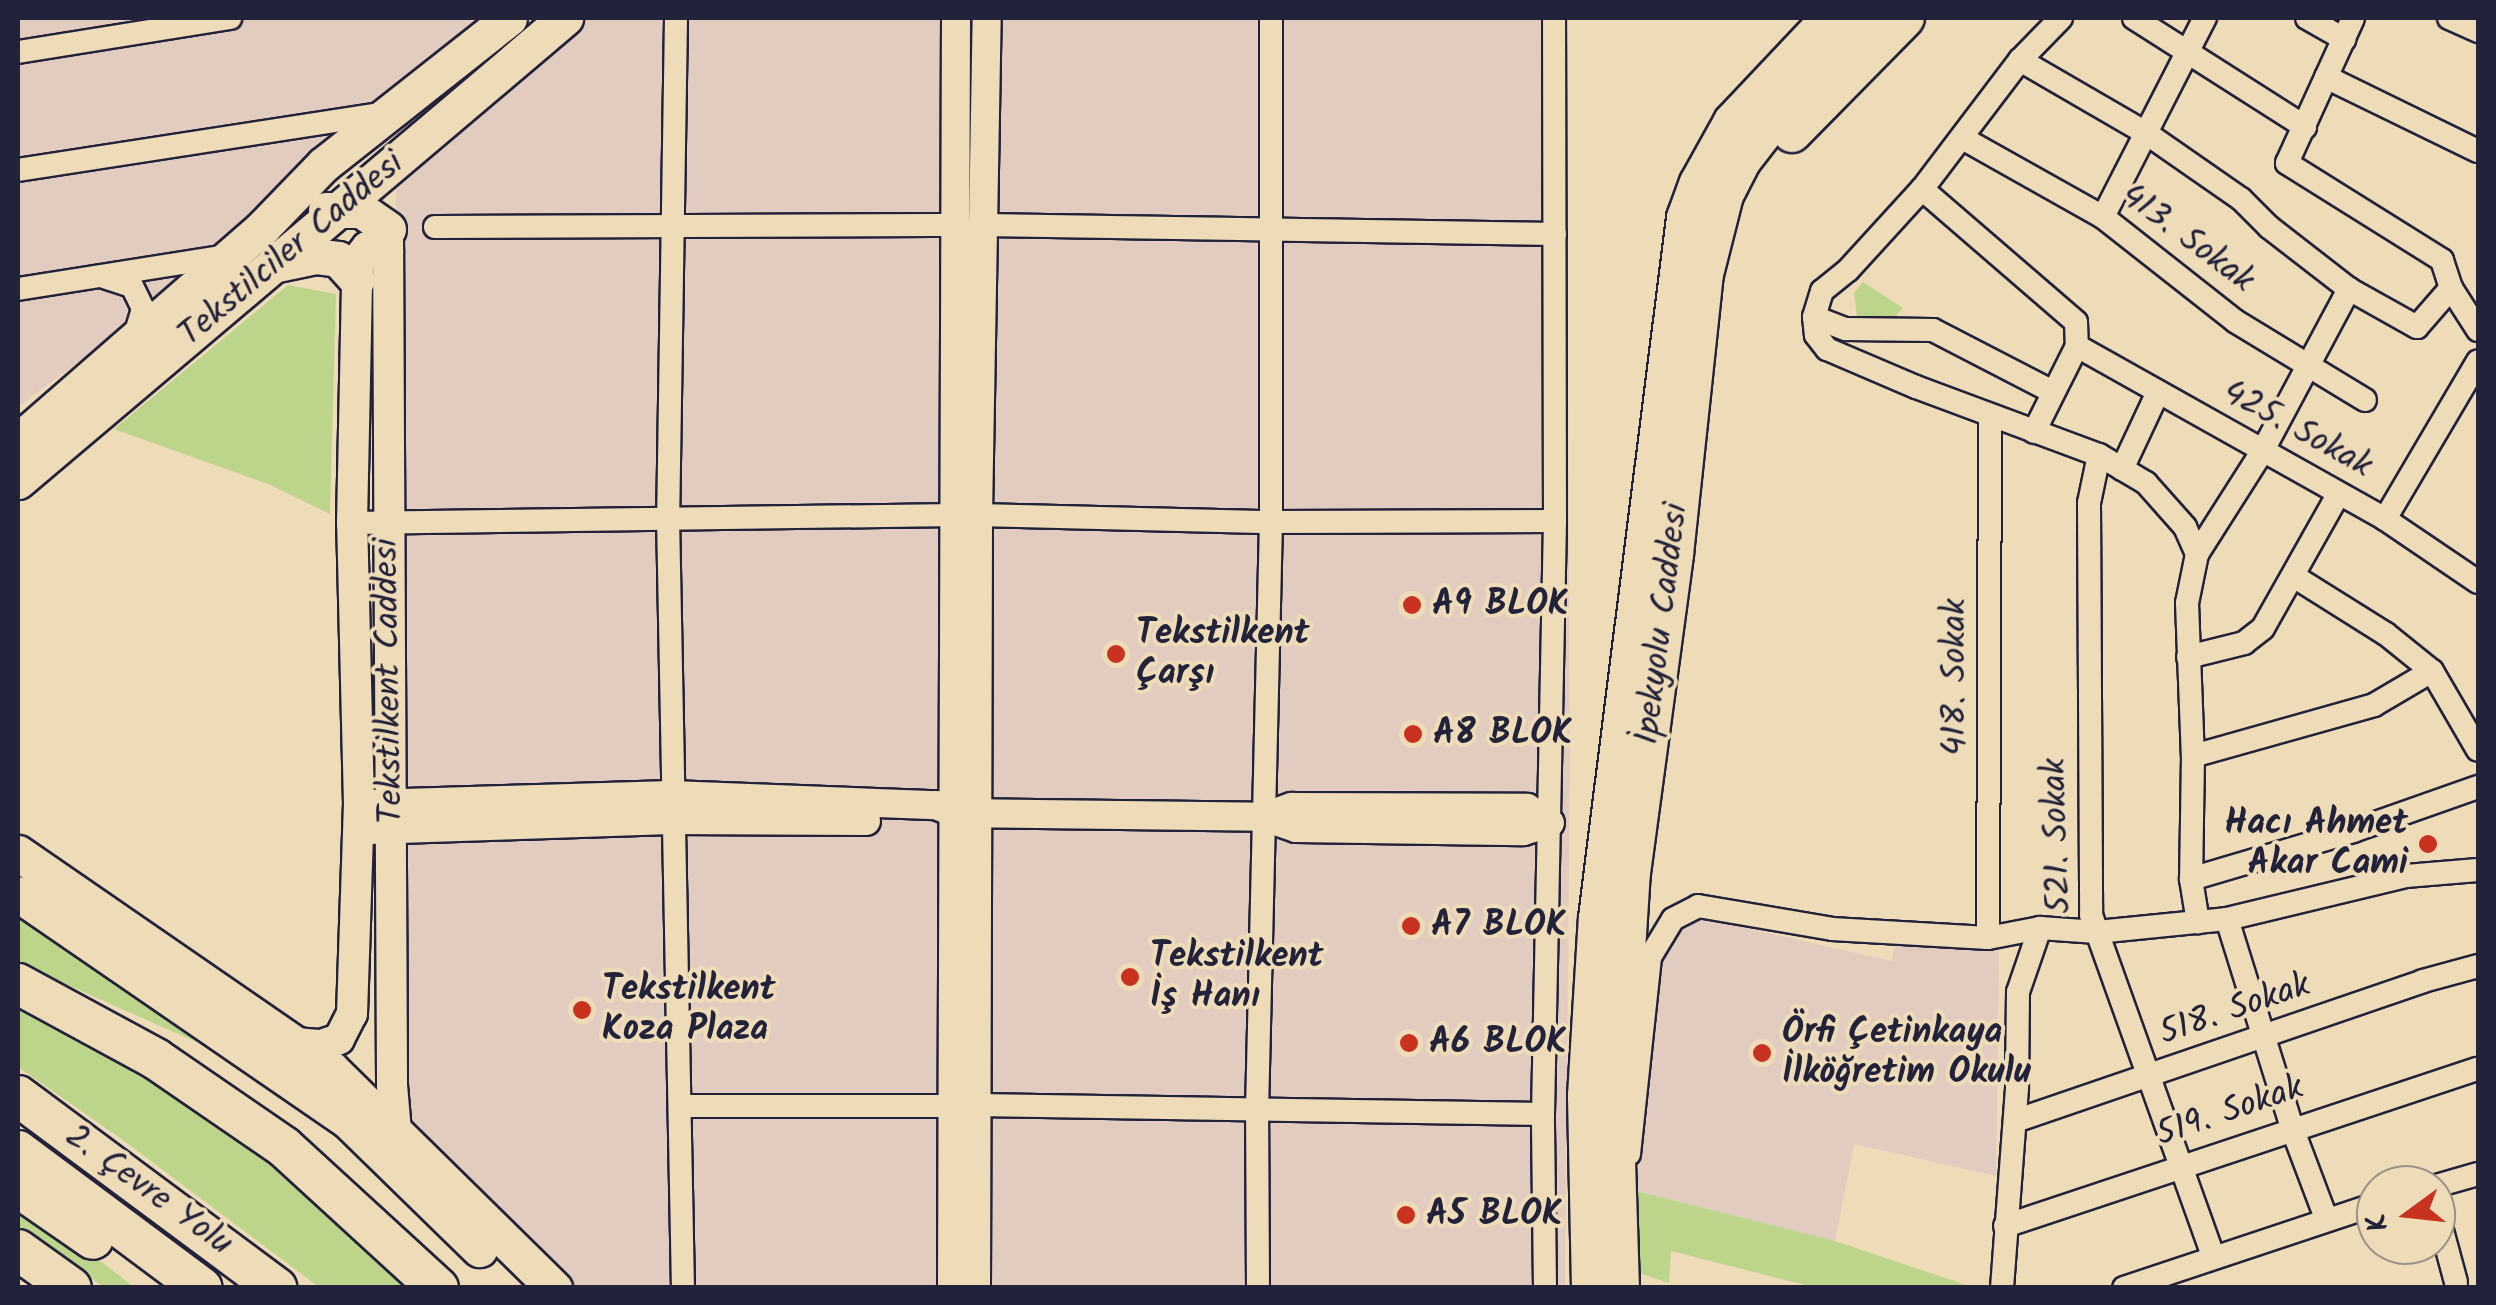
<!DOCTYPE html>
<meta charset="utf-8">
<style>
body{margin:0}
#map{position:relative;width:2496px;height:1305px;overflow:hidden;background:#eedbb8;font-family:Kalam,sans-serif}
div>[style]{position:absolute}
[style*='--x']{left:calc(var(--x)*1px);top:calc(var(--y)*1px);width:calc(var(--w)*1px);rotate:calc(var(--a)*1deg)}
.built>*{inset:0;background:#e2ccc0}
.green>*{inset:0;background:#bcd58b}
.roads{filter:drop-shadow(2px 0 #22223b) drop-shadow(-2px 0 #22223b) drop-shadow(0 2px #22223b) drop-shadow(0 -2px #22223b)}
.minor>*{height:22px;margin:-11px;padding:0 11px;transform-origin:11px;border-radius:11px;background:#eedbb8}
.tertiary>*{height:28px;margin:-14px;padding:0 14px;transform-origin:14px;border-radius:14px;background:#eedbb8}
.secondary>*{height:30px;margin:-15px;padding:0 15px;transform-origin:15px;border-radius:15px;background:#eedbb8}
.primary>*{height:35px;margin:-17.5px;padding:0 17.5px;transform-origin:17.5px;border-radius:17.5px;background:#eedbb8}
.trunk>*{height:38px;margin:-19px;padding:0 19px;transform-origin:19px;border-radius:19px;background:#eedbb8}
.motorway>*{height:40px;margin:-20px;padding:0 20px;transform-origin:20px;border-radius:20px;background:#eedbb8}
.dots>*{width:28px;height:28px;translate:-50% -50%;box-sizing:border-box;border:5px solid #eedbb8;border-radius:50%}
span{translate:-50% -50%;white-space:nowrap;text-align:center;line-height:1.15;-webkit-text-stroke:8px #eedbb8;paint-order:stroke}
.street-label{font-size:35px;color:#22223b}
.poi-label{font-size:35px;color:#22223b;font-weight:700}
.left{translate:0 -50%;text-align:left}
.right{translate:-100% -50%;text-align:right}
.frame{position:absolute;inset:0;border:20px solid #22223b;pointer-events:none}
.north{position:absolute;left:2356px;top:1165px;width:100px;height:100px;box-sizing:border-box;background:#eedbb8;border:2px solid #9c9186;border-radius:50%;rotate:255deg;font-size:28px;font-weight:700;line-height:40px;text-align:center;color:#22223b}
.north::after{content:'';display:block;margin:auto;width:35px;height:45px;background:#c8321e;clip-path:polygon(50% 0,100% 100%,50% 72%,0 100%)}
</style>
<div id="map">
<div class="built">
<i style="clip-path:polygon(18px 18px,489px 18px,163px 298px,18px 407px)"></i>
<i style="clip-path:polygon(581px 18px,1566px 18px,1570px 762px,1565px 1287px,578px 1287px,410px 1120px,398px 793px,396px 177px)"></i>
<i style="clip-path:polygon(1688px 915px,1892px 961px,1895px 944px,1999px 946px,1996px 1176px,1854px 1144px,1835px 1241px,1636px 1191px,1662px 942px)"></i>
</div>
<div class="green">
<i style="clip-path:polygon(1863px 282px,1903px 308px,1891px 321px,1867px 327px,1857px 317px,1854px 293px)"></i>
<i style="clip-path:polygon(288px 285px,336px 294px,330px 514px,268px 484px,114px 429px)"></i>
<i style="clip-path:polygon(18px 916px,61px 936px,201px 1044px,18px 963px)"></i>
<i style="clip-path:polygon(18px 1008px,135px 1067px,301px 1173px,418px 1287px,319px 1287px,123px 1140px,18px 1067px)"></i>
<i style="clip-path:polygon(1636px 1191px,1835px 1241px,1972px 1287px,1813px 1287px,1671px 1251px,1669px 1283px,1639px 1273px)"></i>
<i style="clip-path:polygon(18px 1202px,95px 1257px,134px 1287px,104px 1287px,18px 1227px)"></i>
</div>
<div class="roads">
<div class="minor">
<i style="--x:676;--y:18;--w:498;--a:90.9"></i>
<i style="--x:668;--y:516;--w:772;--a:88.89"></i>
<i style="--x:2061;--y:18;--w:59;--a:134.3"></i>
<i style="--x:2020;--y:60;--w:162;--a:127.2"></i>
<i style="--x:1922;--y:189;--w:110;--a:132.4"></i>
<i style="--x:1848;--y:270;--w:33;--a:141"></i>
<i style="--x:1822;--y:291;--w:27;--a:107"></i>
<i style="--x:1814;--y:317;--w:18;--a:84"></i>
<i style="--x:1816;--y:335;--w:18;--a:52"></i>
<i style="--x:1827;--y:349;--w:97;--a:23.1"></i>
<i style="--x:1916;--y:387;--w:195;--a:20.4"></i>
<i style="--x:2099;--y:455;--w:55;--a:30.8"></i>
<i style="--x:2146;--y:483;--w:59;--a:48.4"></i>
<i style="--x:2185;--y:527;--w:30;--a:66"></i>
<i style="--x:2197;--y:554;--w:50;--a:101.5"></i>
<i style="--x:2187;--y:603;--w:153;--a:87.8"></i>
<i style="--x:2193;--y:756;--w:123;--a:90.9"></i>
<i style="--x:2191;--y:879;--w:44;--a:80.8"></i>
<i style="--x:2134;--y:18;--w:203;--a:32.5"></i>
<i style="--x:2307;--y:18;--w:43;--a:29.6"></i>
<i style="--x:2449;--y:18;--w:32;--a:24"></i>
<i style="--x:18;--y:52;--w:215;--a:-9.1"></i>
<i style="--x:2020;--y:60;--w:146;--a:30.1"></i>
<i style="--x:2146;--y:133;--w:116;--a:34.8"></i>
<i style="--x:2241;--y:199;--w:40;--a:45"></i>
<i style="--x:2269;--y:227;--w:101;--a:37.8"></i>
<i style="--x:2349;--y:289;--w:78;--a:29.2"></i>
<i style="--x:2417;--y:327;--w:52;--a:-48.9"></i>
<i style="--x:2451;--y:288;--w:29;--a:-108"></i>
<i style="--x:2442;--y:260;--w:183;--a:-148"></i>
<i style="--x:2287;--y:163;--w:159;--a:-65.5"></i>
<i style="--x:2326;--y:77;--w:169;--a:26"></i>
<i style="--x:1964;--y:139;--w:159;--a:29.3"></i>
<i style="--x:2103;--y:217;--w:168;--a:38.2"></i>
<i style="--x:2235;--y:321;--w:152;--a:31.3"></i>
<i style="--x:18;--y:170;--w:371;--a:-8.8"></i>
<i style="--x:1922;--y:189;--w:203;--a:40.8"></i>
<i style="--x:2076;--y:322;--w:24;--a:88"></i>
<i style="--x:2077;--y:346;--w:96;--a:116.6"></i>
<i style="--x:2103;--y:217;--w:224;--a:-62.9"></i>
<i style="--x:984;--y:225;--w:571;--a:0.9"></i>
<i style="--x:435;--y:227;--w:524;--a:-0.22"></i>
<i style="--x:104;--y:277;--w:29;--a:18"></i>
<i style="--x:132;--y:286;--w:25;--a:64"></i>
<i style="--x:143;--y:309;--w:27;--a:107"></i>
<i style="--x:2451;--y:288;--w:50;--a:57.3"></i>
<i style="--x:18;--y:289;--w:211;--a:-9"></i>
<i style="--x:1814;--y:317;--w:34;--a:21"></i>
<i style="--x:1846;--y:329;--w:87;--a:0.7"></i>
<i style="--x:1933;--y:330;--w:135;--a:27.3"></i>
<i style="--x:2077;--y:346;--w:353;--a:29.3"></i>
<i style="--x:2385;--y:519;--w:112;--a:34.1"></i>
<i style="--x:2099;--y:455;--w:49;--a:101.8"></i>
<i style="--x:2089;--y:503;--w:412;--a:89.7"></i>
<i style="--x:2091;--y:915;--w:361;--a:70.3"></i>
<i style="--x:2122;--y:469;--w:85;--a:-64.9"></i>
<i style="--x:978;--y:515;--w:293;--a:1.4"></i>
<i style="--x:1271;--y:522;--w:284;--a:-0.2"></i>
<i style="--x:2385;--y:519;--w:183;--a:-59.5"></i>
<i style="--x:352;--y:523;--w:603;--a:-0.76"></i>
<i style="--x:2197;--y:554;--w:121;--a:-57.5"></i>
<i style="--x:2262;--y:452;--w:185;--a:-61.9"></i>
<i style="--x:2295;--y:577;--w:107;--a:32.1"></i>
<i style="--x:2386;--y:634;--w:59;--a:38.8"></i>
<i style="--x:2432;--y:671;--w:91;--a:59.8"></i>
<i style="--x:2188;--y:657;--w:58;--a:-14"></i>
<i style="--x:2244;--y:643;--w:24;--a:-38"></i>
<i style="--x:2263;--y:628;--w:153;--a:-60.6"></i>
<i style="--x:2193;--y:756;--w:188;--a:-15.7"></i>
<i style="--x:2374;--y:705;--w:67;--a:-30.4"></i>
<i style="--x:2191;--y:879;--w:169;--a:-16.5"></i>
<i style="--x:2353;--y:831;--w:133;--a:-19.4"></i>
<i style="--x:2227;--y:919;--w:219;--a:72.7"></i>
<i style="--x:2292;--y:1128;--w:96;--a:69.3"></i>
<i style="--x:1988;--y:938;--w:521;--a:-89.78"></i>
<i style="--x:977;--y:1105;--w:566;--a:0.91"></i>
<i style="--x:681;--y:1106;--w:271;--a:0"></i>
<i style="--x:2015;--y:1121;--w:431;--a:-18.9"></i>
<i style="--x:2423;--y:981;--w:57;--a:-15.3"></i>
<i style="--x:1629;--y:1154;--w:198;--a:-83.9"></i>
<i style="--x:1650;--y:957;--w:44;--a:-58.8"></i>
<i style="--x:1673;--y:919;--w:28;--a:-27"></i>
<i style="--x:1698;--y:906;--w:136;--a:9.7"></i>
<i style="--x:1832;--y:929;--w:156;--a:3.3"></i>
<i style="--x:1988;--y:938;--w:53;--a:-10.9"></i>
<i style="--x:2040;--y:928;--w:57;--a:4"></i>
<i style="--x:2097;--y:932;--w:131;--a:-5.7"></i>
<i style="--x:2227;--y:919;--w:184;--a:-13.5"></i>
<i style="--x:2406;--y:876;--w:72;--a:-4.8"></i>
<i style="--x:2436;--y:1186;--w:44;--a:-15.9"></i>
<i style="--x:2436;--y:1208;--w:77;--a:74.9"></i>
<i style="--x:2005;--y:1226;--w:498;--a:-18.4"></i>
<i style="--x:1258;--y:1288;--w:177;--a:-90.3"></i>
<i style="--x:1257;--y:1111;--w:589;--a:-88.64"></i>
<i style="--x:1271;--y:522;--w:504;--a:-90"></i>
<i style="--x:1545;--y:1288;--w:174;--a:-90.7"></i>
<i style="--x:1543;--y:1114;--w:593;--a:-88.84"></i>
<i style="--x:1555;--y:521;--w:503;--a:-90.11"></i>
<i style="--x:2002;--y:1288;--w:202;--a:-85.7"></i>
<i style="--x:2017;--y:1087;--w:95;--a:-89.4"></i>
<i style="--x:2018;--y:992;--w:68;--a:-71"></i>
<i style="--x:2124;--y:1288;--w:266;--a:-18.4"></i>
</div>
<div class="tertiary">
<i style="--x:370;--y:804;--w:301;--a:-1.7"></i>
<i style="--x:671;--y:795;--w:265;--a:2.2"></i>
<i style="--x:936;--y:805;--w:21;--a:23"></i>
<i style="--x:955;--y:813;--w:309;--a:0.7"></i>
<i style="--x:1264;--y:817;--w:34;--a:19"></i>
<i style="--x:1296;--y:828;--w:227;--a:0.8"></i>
<i style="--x:1523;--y:831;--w:28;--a:-17"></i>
<i style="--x:1264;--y:817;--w:30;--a:-20"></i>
<i style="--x:1292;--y:807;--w:235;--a:0.2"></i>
<i style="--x:1527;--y:808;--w:27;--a:33"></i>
<i style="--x:369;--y:830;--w:302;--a:-1.9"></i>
<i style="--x:671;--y:820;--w:195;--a:0.3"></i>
<i style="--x:952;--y:1288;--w:1270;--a:-89.82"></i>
<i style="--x:976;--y:1288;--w:773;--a:-89.85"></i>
<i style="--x:978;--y:515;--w:497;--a:-89"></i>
</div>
<div class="secondary">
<i style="--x:388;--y:229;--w:856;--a:89.73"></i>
<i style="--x:392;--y:1085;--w:47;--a:85.1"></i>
<i style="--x:296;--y:1043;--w:25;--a:5"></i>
<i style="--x:321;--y:1045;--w:19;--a:-18"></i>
<i style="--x:339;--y:1039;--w:28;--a:-63"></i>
<i style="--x:352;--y:1014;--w:210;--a:-88.1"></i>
<i style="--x:359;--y:804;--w:281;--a:-91.4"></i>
<i style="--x:352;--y:523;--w:243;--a:-88.8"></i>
<i style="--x:357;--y:280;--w:24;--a:-83"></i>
<i style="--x:360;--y:256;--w:11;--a:-52"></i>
<i style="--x:367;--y:247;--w:15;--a:-16"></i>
<i style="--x:381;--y:243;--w:11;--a:49"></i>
</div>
<div class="primary">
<i style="--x:326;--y:210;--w:35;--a:0"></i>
<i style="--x:361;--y:210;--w:33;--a:35"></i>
<i style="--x:278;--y:264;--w:38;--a:-12"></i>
<i style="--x:315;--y:256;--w:23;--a:7"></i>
<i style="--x:338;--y:259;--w:28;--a:48"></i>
<i style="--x:18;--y:441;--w:325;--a:-41.1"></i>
<i style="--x:263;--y:227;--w:86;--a:-45.9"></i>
<i style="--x:323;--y:165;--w:237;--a:-38.3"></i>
<i style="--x:18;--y:481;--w:717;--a:-40.25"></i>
<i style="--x:18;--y:853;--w:380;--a:34.6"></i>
<i style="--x:331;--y:1069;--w:313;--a:44.5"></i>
<i style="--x:18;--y:894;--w:399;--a:34.5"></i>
<i style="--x:347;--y:1120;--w:185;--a:44.3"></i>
</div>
<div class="trunk">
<i style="--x:1792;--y:133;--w:161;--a:-45.5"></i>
<i style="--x:1591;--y:1288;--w:192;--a:-91.2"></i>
<i style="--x:1587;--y:1096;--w:178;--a:-86.5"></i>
<i style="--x:1598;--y:918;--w:706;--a:-82.83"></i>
<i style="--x:1686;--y:218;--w:37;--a:-70"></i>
<i style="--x:1699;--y:183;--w:70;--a:-60.9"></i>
<i style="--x:1733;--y:122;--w:143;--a:-46.7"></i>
<i style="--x:1620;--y:1288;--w:163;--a:-91.8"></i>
<i style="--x:1615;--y:1125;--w:253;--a:-86.4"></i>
<i style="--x:1631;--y:873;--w:322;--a:-82.3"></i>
<i style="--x:1674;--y:554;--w:282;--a:-83.9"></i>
<i style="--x:1704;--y:274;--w:81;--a:-75.8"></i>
<i style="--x:1724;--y:195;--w:39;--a:-63"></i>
<i style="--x:1742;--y:160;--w:73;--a:-52.2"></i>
<i style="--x:1787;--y:102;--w:118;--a:-45.3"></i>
</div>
<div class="motorway">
<i style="--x:18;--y:984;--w:157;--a:28.5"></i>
<i style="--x:156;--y:1059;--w:155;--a:34.5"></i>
<i style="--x:284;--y:1147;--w:209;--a:42.5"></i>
<i style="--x:18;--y:1096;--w:322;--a:36.6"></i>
<i style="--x:18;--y:1151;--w:229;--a:36.7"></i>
<i style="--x:18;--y:1187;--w:91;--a:34.7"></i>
<i style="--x:18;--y:1250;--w:65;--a:35.6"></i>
</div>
</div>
<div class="dots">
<i style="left:1412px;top:605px;background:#c8321e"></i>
<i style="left:1116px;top:654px;background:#c8321e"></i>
<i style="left:1413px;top:734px;background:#c8321e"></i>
<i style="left:2428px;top:844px;background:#c8321e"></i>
<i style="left:1411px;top:926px;background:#c8321e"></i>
<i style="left:1130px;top:977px;background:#c8321e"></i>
<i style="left:582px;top:1010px;background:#c8321e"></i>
<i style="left:1409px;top:1043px;background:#c8321e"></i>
<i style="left:1762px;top:1053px;background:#c8321e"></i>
<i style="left:1406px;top:1215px;background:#c8321e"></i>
</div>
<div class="street-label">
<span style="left:2187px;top:239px;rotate:37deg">413. Sokak</span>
<span style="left:292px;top:250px;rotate:-40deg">Tekstilciler Caddesi</span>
<span style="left:2297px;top:430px;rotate:29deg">425. Sokak</span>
<span style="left:1663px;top:624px;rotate:-83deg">İpekyolu Caddesi</span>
<span style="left:1956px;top:677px;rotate:-90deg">418. Sokak</span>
<span style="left:390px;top:681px;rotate:-91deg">Tekstilkent Caddesi</span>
<span style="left:2058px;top:836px;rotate:-92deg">521. Sokak</span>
<span style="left:2235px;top:1010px;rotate:-19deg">518. Sokak</span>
<span style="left:2230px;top:1112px;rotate:-19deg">519. Sokak</span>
<span style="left:148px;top:1191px;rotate:36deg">2. Çevre Yolu</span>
</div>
<div class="poi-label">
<span class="left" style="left:1432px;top:605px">A9 BLOK</span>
<span class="left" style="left:1136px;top:654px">Tekstilkent<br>Çarşı</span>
<span class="left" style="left:1433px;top:734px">A8 BLOK</span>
<span class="right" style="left:2408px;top:844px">Hacı Ahmet<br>Akar Cami</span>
<span class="left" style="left:1431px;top:926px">A7 BLOK</span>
<span class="left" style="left:1150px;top:977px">Tekstilkent<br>İş Hanı</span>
<span class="left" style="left:602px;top:1010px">Tekstilkent<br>Koza Plaza</span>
<span class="left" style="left:1782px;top:1053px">Örfi Çetinkaya<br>İlköğretim Okulu</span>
<span class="left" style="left:1429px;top:1043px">A6 BLOK</span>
<span class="left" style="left:1426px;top:1215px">A5 BLOK</span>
</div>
<div class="frame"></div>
<div class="north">K</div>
</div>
